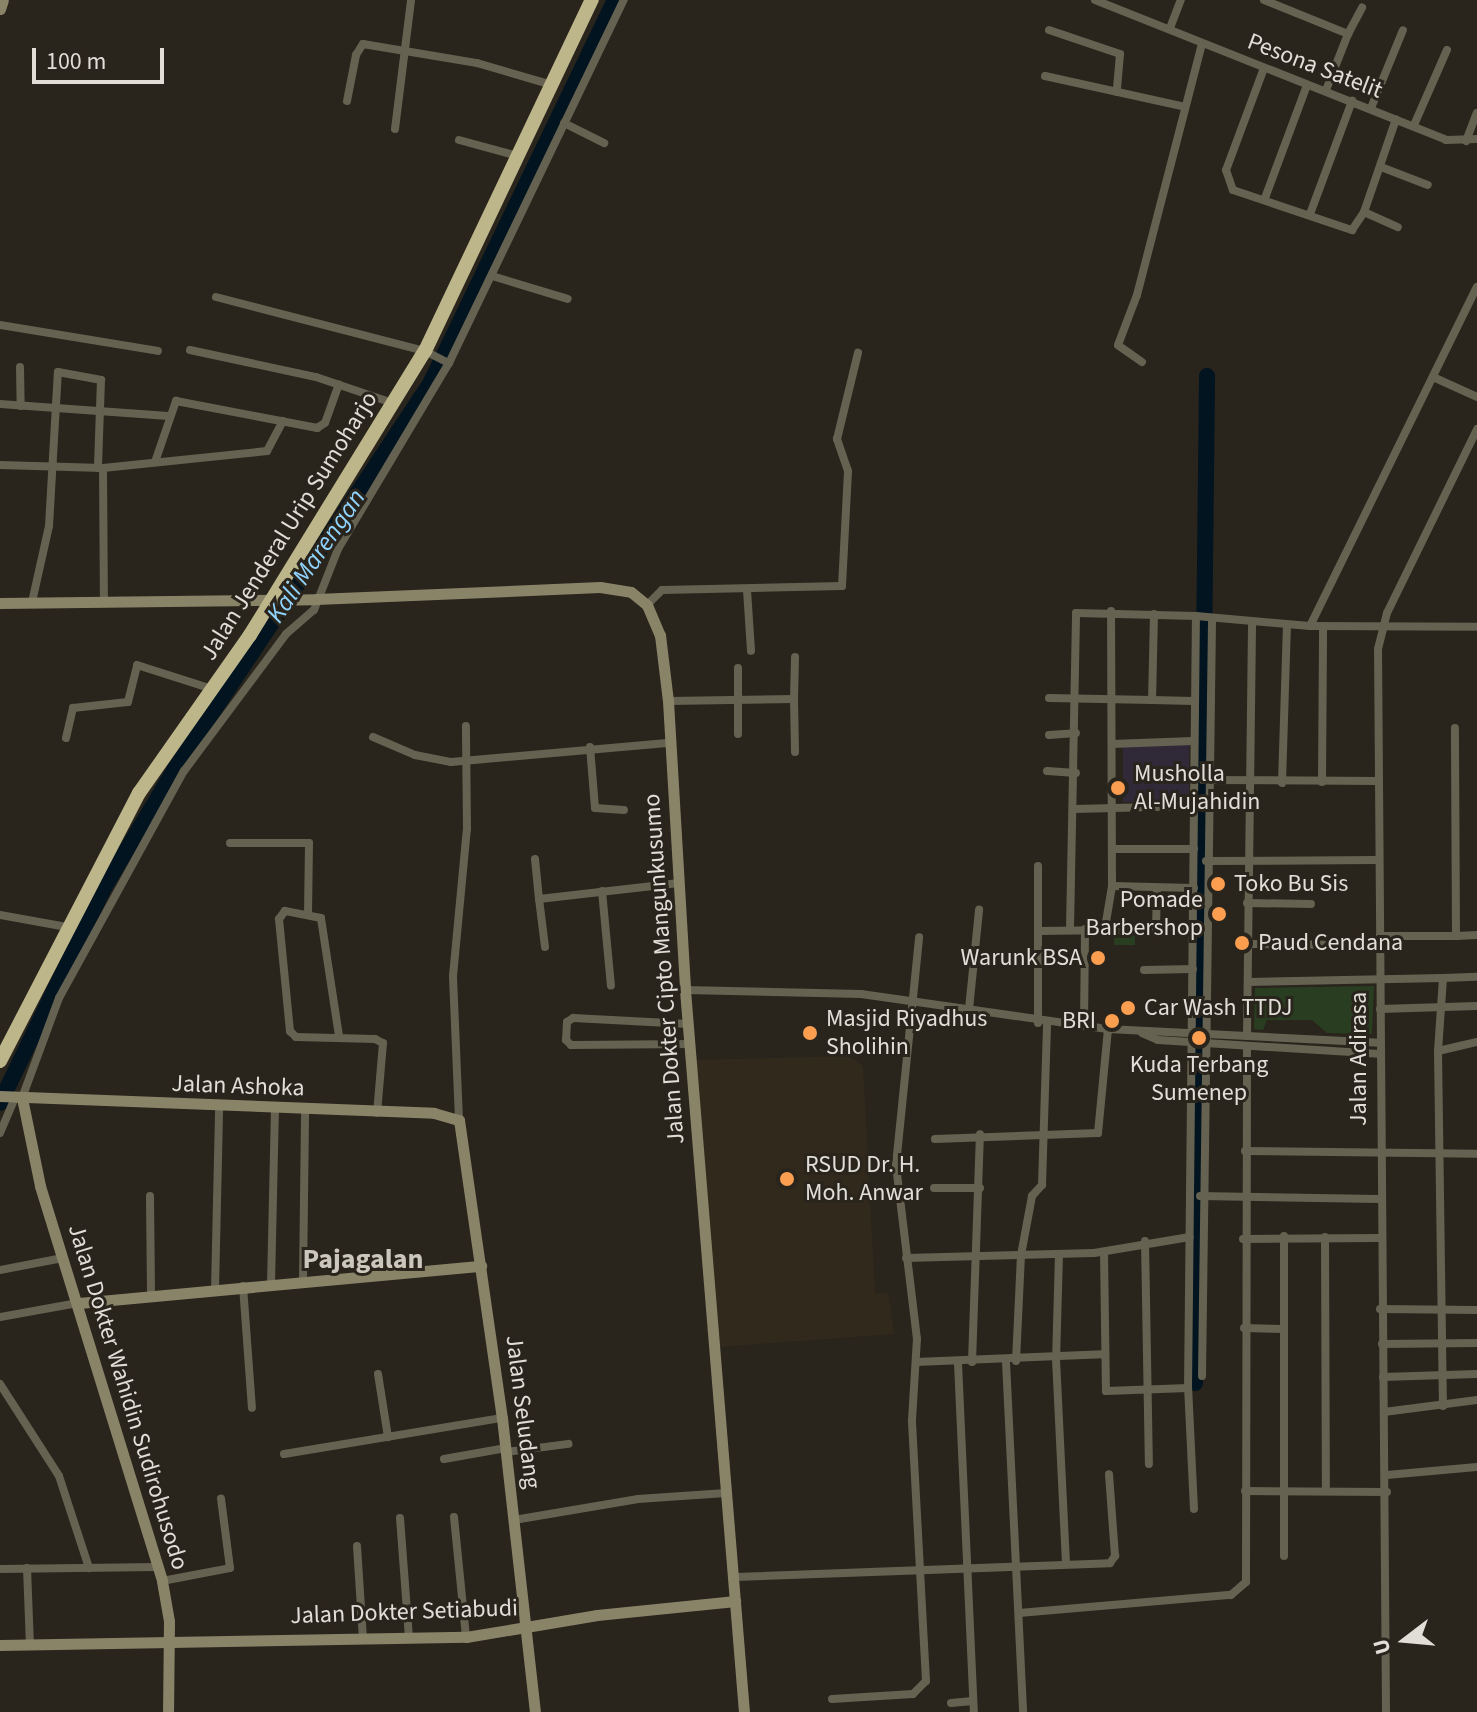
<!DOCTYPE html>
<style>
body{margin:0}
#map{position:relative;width:1477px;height:1712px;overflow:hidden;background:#29241c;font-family:"Source Sans 3",sans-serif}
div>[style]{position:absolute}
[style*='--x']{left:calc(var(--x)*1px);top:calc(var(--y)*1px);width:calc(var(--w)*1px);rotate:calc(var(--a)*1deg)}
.built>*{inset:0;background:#312a1c}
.education>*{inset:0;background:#302938;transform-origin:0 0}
.green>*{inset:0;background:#293e21;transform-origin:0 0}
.river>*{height:16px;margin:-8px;padding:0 8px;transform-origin:8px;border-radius:8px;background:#01141f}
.street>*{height:8px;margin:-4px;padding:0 4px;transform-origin:4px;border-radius:4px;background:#656251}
.secondary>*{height:11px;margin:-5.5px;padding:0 5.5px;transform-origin:5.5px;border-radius:5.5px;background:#898468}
.highway>*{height:14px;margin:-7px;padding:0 7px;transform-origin:7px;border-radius:7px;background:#beb68b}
.dots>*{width:22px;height:22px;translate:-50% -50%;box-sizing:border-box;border:4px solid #29241c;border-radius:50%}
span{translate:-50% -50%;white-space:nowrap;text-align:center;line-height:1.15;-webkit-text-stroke:6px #29241c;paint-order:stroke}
.street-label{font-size:24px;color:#e1ded8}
.poi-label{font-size:24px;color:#e1ded8}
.left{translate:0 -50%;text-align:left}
.right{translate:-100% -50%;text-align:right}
.water-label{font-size:26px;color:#90d3fc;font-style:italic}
.quarter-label{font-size:28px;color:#ccc7bc;font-weight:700}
.north{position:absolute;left:1365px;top:1600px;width:80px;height:80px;-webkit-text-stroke:6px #29241c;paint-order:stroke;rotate:254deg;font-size:22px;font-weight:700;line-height:32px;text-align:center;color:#e1ded8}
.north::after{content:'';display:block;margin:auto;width:28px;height:36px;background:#e1ded8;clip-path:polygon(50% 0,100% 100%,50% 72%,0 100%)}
.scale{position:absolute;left:32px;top:48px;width:132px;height:36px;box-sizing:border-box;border:4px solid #e1ded8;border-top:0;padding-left:10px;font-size:24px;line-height:28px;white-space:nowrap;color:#e1ded8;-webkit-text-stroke:6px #29241c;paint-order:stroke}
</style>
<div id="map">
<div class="built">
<i style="clip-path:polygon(849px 1056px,863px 1066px,875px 1294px,888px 1293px,894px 1334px,718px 1347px,694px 1060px)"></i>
</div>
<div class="education">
<i style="left:1189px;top:744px;width:58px;height:66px;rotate:90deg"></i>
</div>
<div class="green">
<i style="left:1114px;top:931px;width:21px;height:14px"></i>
<i style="clip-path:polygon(1374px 986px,1372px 1034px,1327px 1033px,1312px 1020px,1267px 1020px,1263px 1030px,1254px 1029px,1255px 988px)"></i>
</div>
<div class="river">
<i style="--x:1200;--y:1027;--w:651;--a:-89.38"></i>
<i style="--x:0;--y:1103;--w:239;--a:-64.2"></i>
<i style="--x:104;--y:888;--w:139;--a:-59.2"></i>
<i style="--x:175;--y:769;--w:462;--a:-56.5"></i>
<i style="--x:430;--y:384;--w:426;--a:-64.3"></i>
<i style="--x:1195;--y:1383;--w:335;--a:-89.3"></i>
</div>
<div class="street">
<i style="--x:1095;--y:0;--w:378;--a:21.7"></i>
<i style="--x:1446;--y:140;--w:31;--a:-2"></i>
<i style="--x:1264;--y:0;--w:91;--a:22"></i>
<i style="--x:1348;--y:34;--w:60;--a:111.4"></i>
<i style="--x:1170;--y:28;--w:30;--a:-69"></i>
<i style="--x:1049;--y:30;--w:75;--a:18.7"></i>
<i style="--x:1120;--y:54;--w:38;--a:95"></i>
<i style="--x:1348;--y:34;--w:30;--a:-62"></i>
<i style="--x:1264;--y:68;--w:109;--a:110.4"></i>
<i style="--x:1226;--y:170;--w:21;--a:71"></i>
<i style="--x:1233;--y:190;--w:126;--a:18.6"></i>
<i style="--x:1352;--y:230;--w:22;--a:-56"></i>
<i style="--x:1364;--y:212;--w:98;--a:-71"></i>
<i style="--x:1045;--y:76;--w:140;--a:12.4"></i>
<i style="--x:347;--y:101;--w:47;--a:-78.9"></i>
<i style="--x:356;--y:55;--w:13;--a:-58"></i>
<i style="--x:363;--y:44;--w:116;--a:9.5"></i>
<i style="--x:477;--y:63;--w:78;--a:16.3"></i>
<i style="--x:1371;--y:108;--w:84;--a:-67.7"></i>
<i style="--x:564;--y:123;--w:45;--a:26.6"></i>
<i style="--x:1414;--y:125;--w:82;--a:-66.3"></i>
<i style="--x:395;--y:129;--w:130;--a:-82.9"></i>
<i style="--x:459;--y:140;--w:61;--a:15.2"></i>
<i style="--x:1466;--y:141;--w:30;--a:-69"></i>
<i style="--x:1381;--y:167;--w:50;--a:21"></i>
<i style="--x:1265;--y:198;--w:121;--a:-69.6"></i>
<i style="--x:1364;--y:212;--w:37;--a:24"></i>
<i style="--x:1310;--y:214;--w:121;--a:-69.6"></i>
<i style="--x:492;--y:276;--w:79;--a:16.8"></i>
<i style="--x:216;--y:297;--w:216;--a:14.5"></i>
<i style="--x:425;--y:351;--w:27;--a:27"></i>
<i style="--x:0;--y:325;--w:160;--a:9.3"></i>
<i style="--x:190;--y:350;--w:129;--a:12.1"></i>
<i style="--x:316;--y:377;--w:81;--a:18.7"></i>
<i style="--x:1142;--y:362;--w:29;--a:-145"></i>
<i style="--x:1118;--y:345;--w:53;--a:-69.2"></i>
<i style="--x:1137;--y:295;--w:260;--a:-75.5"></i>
<i style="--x:20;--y:367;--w:39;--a:89"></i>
<i style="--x:1433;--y:377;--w:48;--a:24.4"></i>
<i style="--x:0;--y:404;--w:169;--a:4.1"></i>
<i style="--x:155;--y:462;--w:65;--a:-71"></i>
<i style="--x:176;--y:401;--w:144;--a:10.8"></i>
<i style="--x:317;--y:428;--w:9;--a:-32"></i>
<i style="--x:325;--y:423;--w:41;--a:-70.3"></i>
<i style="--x:0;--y:465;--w:103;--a:1.7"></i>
<i style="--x:103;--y:468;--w:165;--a:-5.9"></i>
<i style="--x:267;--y:451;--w:34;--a:-62"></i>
<i style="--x:103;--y:468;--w:133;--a:89.6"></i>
<i style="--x:747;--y:590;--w:61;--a:86.2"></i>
<i style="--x:32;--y:602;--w:78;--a:-77.4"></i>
<i style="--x:49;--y:526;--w:154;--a:-86.7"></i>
<i style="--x:58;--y:372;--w:44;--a:10.5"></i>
<i style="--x:101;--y:380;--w:88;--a:92"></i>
<i style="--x:647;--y:605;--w:21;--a:-45"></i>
<i style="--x:662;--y:590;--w:180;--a:-1.3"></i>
<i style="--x:842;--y:586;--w:115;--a:-87"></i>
<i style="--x:848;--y:471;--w:34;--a:-109"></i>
<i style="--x:837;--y:439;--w:89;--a:-76.3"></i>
<i style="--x:1154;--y:614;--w:86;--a:91.3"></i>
<i style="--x:1152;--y:700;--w:41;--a:1.4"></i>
<i style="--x:1310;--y:626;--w:378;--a:-63.8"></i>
<i style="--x:1049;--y:698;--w:103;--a:1.1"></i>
<i style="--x:794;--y:699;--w:42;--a:-88.6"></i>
<i style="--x:668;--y:701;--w:126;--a:-0.9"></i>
<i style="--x:794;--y:699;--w:53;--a:88.9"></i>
<i style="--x:738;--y:734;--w:66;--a:-90"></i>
<i style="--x:1049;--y:735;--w:27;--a:-4"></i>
<i style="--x:373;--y:737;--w:46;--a:23.2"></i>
<i style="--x:415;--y:755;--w:37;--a:11"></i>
<i style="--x:451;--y:762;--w:220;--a:-5"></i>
<i style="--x:66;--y:738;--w:31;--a:-77"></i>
<i style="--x:73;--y:708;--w:55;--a:-6.2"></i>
<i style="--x:128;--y:702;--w:38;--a:-76"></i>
<i style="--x:137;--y:665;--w:79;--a:17.7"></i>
<i style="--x:1112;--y:744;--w:81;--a:-2.1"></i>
<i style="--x:590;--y:747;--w:61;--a:85.3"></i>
<i style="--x:595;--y:808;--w:29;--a:4"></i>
<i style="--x:1047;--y:771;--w:29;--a:4"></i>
<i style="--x:1203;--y:780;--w:175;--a:0.3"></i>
<i style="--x:1322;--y:782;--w:156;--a:-89.6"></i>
<i style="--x:1282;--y:783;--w:158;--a:-88.2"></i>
<i style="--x:1075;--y:809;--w:118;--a:-1.5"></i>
<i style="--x:230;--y:843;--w:79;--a:0"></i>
<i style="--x:309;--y:843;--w:69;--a:90.8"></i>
<i style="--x:1112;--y:849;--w:82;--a:0"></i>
<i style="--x:535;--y:859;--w:40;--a:84.3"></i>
<i style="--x:1206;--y:861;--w:172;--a:-0.3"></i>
<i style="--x:1038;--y:866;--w:157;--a:90"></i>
<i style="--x:1112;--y:886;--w:82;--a:1.4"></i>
<i style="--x:602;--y:891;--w:95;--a:84.6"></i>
<i style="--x:1247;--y:903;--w:64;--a:0.9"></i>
<i style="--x:0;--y:915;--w:68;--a:10.2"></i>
<i style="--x:1105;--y:928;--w:43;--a:-80.5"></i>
<i style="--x:1112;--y:886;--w:275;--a:-90.2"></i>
<i style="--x:1070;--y:929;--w:316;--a:-88.9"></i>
<i style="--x:1076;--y:613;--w:120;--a:1.4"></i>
<i style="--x:1156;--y:929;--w:41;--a:-88.6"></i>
<i style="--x:1039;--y:931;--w:154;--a:-0.7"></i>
<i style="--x:1380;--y:936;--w:76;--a:0"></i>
<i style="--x:1456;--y:936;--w:208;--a:-90.3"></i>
<i style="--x:1456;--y:936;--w:21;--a:-3"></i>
<i style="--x:1248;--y:944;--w:132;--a:0.4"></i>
<i style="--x:545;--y:947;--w:48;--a:-97.1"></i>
<i style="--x:539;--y:899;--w:141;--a:-6.5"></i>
<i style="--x:1144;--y:970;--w:49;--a:-1.2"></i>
<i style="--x:1443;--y:978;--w:34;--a:-2"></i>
<i style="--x:1248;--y:982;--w:195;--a:-1.2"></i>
<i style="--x:1443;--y:978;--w:73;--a:93.9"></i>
<i style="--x:1438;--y:1051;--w:355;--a:89.2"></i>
<i style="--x:685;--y:990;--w:176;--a:1.3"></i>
<i style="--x:861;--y:994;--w:249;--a:8.1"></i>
<i style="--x:1108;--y:1029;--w:272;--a:2.9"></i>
<i style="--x:969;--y:1009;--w:100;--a:-84.2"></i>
<i style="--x:1380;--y:1009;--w:97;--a:-1.8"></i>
<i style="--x:688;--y:1024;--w:115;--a:-177"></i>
<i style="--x:573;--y:1018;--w:7;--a:146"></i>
<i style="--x:567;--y:1022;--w:18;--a:93"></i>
<i style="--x:566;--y:1040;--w:7;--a:45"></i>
<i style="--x:571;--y:1045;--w:120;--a:-0.5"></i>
<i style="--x:1084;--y:1026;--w:97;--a:-89.4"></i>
<i style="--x:1142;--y:1033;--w:17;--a:24"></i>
<i style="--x:1158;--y:1040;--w:221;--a:3.6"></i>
<i style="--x:339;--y:1036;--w:119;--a:-98.7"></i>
<i style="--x:321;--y:918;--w:37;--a:-169"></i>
<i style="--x:285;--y:911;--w:10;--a:127"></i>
<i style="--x:279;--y:919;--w:113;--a:84.4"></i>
<i style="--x:290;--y:1031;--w:8;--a:45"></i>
<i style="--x:296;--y:1037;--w:79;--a:1.5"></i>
<i style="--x:375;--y:1039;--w:9;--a:27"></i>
<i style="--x:383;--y:1043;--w:70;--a:94.9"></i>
<i style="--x:1247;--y:1036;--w:415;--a:-89.3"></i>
<i style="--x:1438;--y:1051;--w:40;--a:-13"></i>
<i style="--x:22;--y:1098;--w:107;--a:-69.7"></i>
<i style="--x:59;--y:998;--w:259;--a:-61.2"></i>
<i style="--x:184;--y:771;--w:171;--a:-53.3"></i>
<i style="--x:286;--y:634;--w:37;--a:-41"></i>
<i style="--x:314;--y:610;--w:66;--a:-68.5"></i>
<i style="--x:338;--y:549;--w:217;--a:-59.2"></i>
<i style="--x:449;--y:363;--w:403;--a:-64.3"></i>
<i style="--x:459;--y:1120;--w:144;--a:-92.4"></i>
<i style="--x:453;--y:976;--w:148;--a:-84.6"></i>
<i style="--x:467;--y:829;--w:103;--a:-90.6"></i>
<i style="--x:0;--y:1133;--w:39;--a:-67"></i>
<i style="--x:935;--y:1139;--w:163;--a:-2.1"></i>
<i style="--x:1098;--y:1133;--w:104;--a:-84.5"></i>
<i style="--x:1245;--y:1151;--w:232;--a:0.7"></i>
<i style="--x:934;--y:1188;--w:46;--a:0"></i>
<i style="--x:150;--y:1196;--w:100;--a:89.4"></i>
<i style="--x:1200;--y:1196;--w:179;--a:1"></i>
<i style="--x:1284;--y:1236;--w:320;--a:90"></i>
<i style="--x:1325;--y:1237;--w:252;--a:89.8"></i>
<i style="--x:1243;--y:1239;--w:136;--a:-0.4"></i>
<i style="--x:1145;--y:1241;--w:223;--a:89"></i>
<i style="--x:1104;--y:1252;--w:139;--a:89.2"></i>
<i style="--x:1106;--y:1391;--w:82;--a:-2.1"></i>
<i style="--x:1059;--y:1254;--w:105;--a:91.6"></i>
<i style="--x:1056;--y:1359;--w:204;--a:87.2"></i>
<i style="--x:906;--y:1258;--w:188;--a:-1.5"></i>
<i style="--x:1094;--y:1253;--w:97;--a:-9.5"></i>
<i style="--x:0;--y:1270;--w:64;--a:-10.8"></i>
<i style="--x:303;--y:1281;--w:171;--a:-89.3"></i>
<i style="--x:271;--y:1284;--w:175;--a:-88.7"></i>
<i style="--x:243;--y:1286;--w:122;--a:85.8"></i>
<i style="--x:215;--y:1290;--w:182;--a:-88.7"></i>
<i style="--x:1380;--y:1309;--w:97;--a:0.6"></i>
<i style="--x:0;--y:1317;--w:79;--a:-10.2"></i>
<i style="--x:1244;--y:1328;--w:40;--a:1.4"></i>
<i style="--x:1382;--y:1344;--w:95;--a:-0.6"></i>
<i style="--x:1016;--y:1361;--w:106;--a:-87.3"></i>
<i style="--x:1021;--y:1255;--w:60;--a:-79.4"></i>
<i style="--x:1032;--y:1196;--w:15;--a:-48"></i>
<i style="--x:1042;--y:1185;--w:161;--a:-88.2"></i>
<i style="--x:916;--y:1362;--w:187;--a:-2.4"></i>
<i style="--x:972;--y:1362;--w:228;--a:-88"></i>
<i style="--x:1006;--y:1362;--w:350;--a:87.2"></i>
<i style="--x:958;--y:1363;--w:349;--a:87.4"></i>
<i style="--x:378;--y:1374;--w:64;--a:81"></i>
<i style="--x:1202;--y:1376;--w:758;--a:-89.24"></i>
<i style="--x:1383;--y:1377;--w:94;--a:-1.8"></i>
<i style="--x:0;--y:1384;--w:109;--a:57.3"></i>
<i style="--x:59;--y:1476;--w:97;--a:71.9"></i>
<i style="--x:1384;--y:1412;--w:94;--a:-7.4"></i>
<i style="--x:506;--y:1452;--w:63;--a:-7.4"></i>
<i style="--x:284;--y:1454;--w:221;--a:-9.4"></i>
<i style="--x:444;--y:1459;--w:63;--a:-10.1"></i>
<i style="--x:1387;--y:1475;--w:90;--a:-5.1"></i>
<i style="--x:1245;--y:1491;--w:142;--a:0.4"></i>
<i style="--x:1194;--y:1509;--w:121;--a:-92.8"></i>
<i style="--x:1188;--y:1388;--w:772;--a:-89.41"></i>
<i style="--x:1196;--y:616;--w:114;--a:5"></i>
<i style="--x:1310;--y:626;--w:167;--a:0.3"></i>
<i style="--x:454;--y:1517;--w:121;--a:84.3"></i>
<i style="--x:400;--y:1518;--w:120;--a:85.7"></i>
<i style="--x:514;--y:1520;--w:126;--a:-9.6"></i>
<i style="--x:638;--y:1499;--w:88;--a:-3.9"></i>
<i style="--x:357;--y:1546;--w:92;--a:86.3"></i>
<i style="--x:27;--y:1568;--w:77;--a:87.8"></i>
<i style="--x:0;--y:1569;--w:158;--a:-0.7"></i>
<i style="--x:735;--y:1577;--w:375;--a:-2.1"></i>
<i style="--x:1110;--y:1563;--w:9;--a:-54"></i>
<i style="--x:1115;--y:1556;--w:82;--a:-94.2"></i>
<i style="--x:162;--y:1581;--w:69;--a:-10.8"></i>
<i style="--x:230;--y:1568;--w:70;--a:-97.4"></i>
<i style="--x:1019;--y:1613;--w:213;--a:-4.9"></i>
<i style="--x:1231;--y:1595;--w:20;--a:-41"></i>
<i style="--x:1246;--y:1582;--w:535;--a:-89.89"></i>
<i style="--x:832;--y:1699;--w:81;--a:-3.5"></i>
<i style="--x:913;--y:1694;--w:18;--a:-45"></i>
<i style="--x:926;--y:1681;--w:261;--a:-93.1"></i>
<i style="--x:912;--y:1420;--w:81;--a:-86.5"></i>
<i style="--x:917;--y:1339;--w:175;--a:-96.9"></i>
<i style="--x:896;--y:1165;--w:229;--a:-84.2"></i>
<i style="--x:951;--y:1703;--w:22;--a:-5"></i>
<i style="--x:1386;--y:1712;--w:1063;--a:-90.43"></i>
<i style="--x:1378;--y:649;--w:37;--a:-76"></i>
<i style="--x:1387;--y:613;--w:205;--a:-63.9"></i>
</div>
<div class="secondary">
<i style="--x:0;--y:9;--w:9;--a:-72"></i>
<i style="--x:0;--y:603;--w:316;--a:-0.7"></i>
<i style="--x:316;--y:599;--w:284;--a:-2.4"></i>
<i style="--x:600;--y:587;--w:31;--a:9"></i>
<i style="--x:631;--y:592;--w:21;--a:39"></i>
<i style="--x:647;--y:605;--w:33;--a:67"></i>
<i style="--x:660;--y:635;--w:66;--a:83.1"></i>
<i style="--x:668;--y:701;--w:289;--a:86.6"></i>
<i style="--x:685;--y:990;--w:724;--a:85.33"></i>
<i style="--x:0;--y:1096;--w:434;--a:2.2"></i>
<i style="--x:434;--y:1113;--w:26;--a:16"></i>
<i style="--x:459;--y:1120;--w:301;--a:81.8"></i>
<i style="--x:502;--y:1418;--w:296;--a:83.6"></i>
<i style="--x:22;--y:1098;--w:90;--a:78.4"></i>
<i style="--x:40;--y:1186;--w:413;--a:72.8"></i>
<i style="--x:162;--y:1581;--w:41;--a:80.1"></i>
<i style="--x:169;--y:1621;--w:91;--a:90.6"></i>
<i style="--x:79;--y:1303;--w:404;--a:-5.3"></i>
<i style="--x:0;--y:1645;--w:466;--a:-1"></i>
<i style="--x:466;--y:1637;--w:133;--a:-9.5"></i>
<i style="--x:597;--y:1615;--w:139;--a:-5.8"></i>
</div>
<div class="highway">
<i style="--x:0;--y:1061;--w:302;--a:-62.6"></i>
<i style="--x:139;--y:793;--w:193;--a:-54.9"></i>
<i style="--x:250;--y:635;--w:334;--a:-58.4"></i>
<i style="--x:425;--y:351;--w:389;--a:-64.6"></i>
</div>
<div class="dots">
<i style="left:1118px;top:788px;background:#fb9e50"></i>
<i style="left:1218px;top:884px;background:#fb9e50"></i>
<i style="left:1219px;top:914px;background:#fb9e50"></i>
<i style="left:1242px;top:943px;background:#fb9e50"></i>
<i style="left:1098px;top:958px;background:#fb9e50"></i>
<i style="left:1128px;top:1008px;background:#fb9e50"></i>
<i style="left:1112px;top:1021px;background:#fb9e50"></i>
<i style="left:810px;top:1033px;background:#fb9e50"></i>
<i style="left:1199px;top:1038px;background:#fb9e50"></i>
<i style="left:787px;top:1179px;background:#fb9e50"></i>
</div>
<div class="street-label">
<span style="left:1315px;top:66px;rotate:21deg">Pesona Satelit</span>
<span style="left:289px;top:526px;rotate:-58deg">Jalan Jenderal Urip Sumoharjo</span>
<span style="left:664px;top:969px;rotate:-94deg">Jalan Dokter Cipto Mangunkusumo</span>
<span style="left:1359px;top:1059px;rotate:-90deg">Jalan Adirasa</span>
<span style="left:238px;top:1086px;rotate:2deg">Jalan Ashoka</span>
<span style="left:128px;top:1397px;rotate:73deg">Jalan Dokter Wahidin Sudirohusodo</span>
<span style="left:523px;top:1412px;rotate:83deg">Jalan Seludang</span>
<span style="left:404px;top:1612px;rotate:-2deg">Jalan Dokter Setiabudi</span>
</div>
<div class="poi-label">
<span class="left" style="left:1134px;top:788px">Musholla<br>Al-Mujahidin</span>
<span class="left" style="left:1234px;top:884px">Toko Bu Sis</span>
<span class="right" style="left:1203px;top:914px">Pomade<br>Barbershop</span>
<span class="left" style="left:1258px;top:943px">Paud Cendana</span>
<span class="right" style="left:1082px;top:958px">Warunk BSA</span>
<span class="left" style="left:1144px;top:1008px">Car Wash TTDJ</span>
<span class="left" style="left:826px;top:1033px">Masjid Riyadhus<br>Sholihin</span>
<span class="right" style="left:1096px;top:1021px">BRI</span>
<span style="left:1199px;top:1079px">Kuda Terbang<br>Sumenep</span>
<span class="left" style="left:805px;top:1179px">RSUD Dr. H.<br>Moh. Anwar</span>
</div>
<div class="water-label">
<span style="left:316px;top:556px;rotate:-56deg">Kali Marengan</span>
</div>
<div class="quarter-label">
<span style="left:363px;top:1259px">Pajagalan</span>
</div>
<div class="north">U</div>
<div class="scale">100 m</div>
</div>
